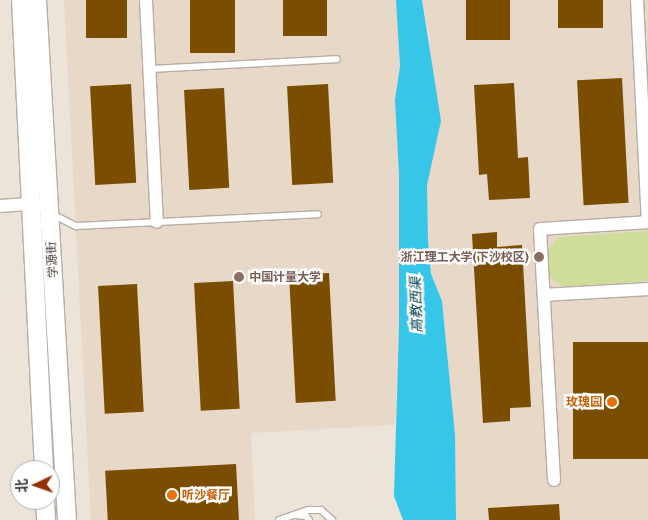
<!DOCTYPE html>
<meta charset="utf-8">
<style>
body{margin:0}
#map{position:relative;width:648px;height:520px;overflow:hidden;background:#ece3d9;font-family:Literata,"Noto Sans SC",serif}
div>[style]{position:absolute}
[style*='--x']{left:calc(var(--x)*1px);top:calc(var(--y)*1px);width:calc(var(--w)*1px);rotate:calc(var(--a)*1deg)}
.built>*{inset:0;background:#e7d8c8}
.green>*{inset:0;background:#cedd98}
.water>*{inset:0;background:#36c6e7}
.building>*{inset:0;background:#7b4d00;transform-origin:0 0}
.roads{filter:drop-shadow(1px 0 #b6ada4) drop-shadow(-1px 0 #b6ada4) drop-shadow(0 1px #b6ada4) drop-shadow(0 -1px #b6ada4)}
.lane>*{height:6px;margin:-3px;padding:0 3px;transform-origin:3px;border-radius:3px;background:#fff}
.street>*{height:12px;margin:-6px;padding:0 6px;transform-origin:6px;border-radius:6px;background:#fff}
.secondary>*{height:18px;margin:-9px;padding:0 9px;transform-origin:9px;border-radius:9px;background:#fff}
.dots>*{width:14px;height:14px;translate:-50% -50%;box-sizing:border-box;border:2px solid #fff;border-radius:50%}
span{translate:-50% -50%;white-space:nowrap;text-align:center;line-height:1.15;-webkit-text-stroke:5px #fff;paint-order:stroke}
.education-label{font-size:12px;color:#785e54;font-weight:700}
.right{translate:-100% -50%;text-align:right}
.left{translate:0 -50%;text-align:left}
.street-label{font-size:12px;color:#3f3b37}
.food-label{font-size:12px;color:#c56008;font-weight:700}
.water-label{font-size:14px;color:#084754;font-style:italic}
.north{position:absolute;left:10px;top:460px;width:50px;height:50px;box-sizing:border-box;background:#fff;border:1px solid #b2b1af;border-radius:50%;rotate:267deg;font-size:14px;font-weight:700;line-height:20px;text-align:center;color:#3f3b37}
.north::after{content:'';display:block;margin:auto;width:18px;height:22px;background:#942f00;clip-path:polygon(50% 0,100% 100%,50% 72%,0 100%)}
</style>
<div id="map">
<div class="built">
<i style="clip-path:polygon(64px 0,396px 0,400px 66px,395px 100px,399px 174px,399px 327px,395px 425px,251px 433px,255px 520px,91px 520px)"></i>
<i style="clip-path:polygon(422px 0,648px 0,648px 520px,456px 520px,455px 435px,442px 301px,431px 274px,428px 241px,427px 185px,433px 156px,430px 40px)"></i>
</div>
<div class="green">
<i style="clip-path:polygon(648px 231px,648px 281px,563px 287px,549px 277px,548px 249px,559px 237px)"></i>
</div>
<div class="water">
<i style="clip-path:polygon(396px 0,422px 0,441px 121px,427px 185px,428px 241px,431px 274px,442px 301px,455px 435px,456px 520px,403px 520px,394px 496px,399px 327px,399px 174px,395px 100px,400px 66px)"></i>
</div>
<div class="building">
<i style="left:86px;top:0;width:41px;height:38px"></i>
<i style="left:190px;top:0;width:45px;height:53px"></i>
<i style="left:283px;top:0;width:44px;height:36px"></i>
<i style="left:466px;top:0;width:44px;height:40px"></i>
<i style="left:558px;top:0;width:45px;height:28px"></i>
<i style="left:622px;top:78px;width:125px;height:45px;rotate:87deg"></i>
<i style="clip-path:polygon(514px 83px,518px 158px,528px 157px,530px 198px,489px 200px,487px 174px,479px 175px,474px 85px)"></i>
<i style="left:131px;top:84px;width:99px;height:41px;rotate:87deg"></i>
<i style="left:328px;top:84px;width:99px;height:41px;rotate:87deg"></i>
<i style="left:224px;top:88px;width:100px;height:40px;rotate:87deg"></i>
<i style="clip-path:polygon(497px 232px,497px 247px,522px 245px,531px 407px,510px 408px,510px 421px,483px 423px,472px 234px)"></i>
<i style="left:329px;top:273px;width:128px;height:40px;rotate:87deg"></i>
<i style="left:233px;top:281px;width:128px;height:39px;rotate:87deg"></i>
<i style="left:137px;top:284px;width:128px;height:39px;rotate:87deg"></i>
<i style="left:648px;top:342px;width:117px;height:75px;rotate:90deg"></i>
<i style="left:236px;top:464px;width:56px;height:131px;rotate:87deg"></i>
<i style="clip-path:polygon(559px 504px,560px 520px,489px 520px,488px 508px)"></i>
</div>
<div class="roads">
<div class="lane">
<i style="--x:149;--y:69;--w:188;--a:-3"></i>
<i style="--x:52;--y:214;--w:27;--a:27"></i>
<i style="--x:76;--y:226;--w:242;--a:-2.8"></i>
<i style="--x:295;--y:515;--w:11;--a:5"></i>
<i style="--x:306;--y:516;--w:5;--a:53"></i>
<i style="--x:279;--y:520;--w:31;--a:-19"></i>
<i style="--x:308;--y:510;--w:13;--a:0"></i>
<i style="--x:321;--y:510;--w:15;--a:42"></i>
</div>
<div class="street">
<i style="--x:146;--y:0;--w:222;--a:87.2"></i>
<i style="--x:637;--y:0;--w:222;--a:87.2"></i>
<i style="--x:0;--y:206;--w:31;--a:-4"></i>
<i style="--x:544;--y:295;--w:104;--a:-3.3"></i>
<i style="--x:554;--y:480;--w:251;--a:-93.2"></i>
<i style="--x:540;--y:229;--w:108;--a:-3.7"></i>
</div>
<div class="secondary">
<i style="--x:21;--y:0;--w:471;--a:87.2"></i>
<i style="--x:37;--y:0;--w:521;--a:86.7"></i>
<i style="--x:45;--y:500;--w:20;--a:87"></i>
</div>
</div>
<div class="dots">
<i style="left:539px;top:257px;background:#8d6e63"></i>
<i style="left:239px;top:277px;background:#8d6e63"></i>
<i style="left:612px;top:402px;background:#e8710a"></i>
<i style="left:172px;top:495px;background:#e8710a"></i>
</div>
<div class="education-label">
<span class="right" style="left:529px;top:257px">浙江理工大学(下沙校区)</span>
<span class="left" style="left:249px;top:277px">中国计量大学</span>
</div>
<div class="street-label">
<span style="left:52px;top:260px;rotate:-93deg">学源街</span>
</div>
<div class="food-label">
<span class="right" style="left:602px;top:402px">玫瑰园</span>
<span class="left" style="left:182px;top:495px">听沙餐厅</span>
</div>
<div class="water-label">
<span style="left:415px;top:305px;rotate:-92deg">高教西渠</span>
</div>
<div class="north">北</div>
</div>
